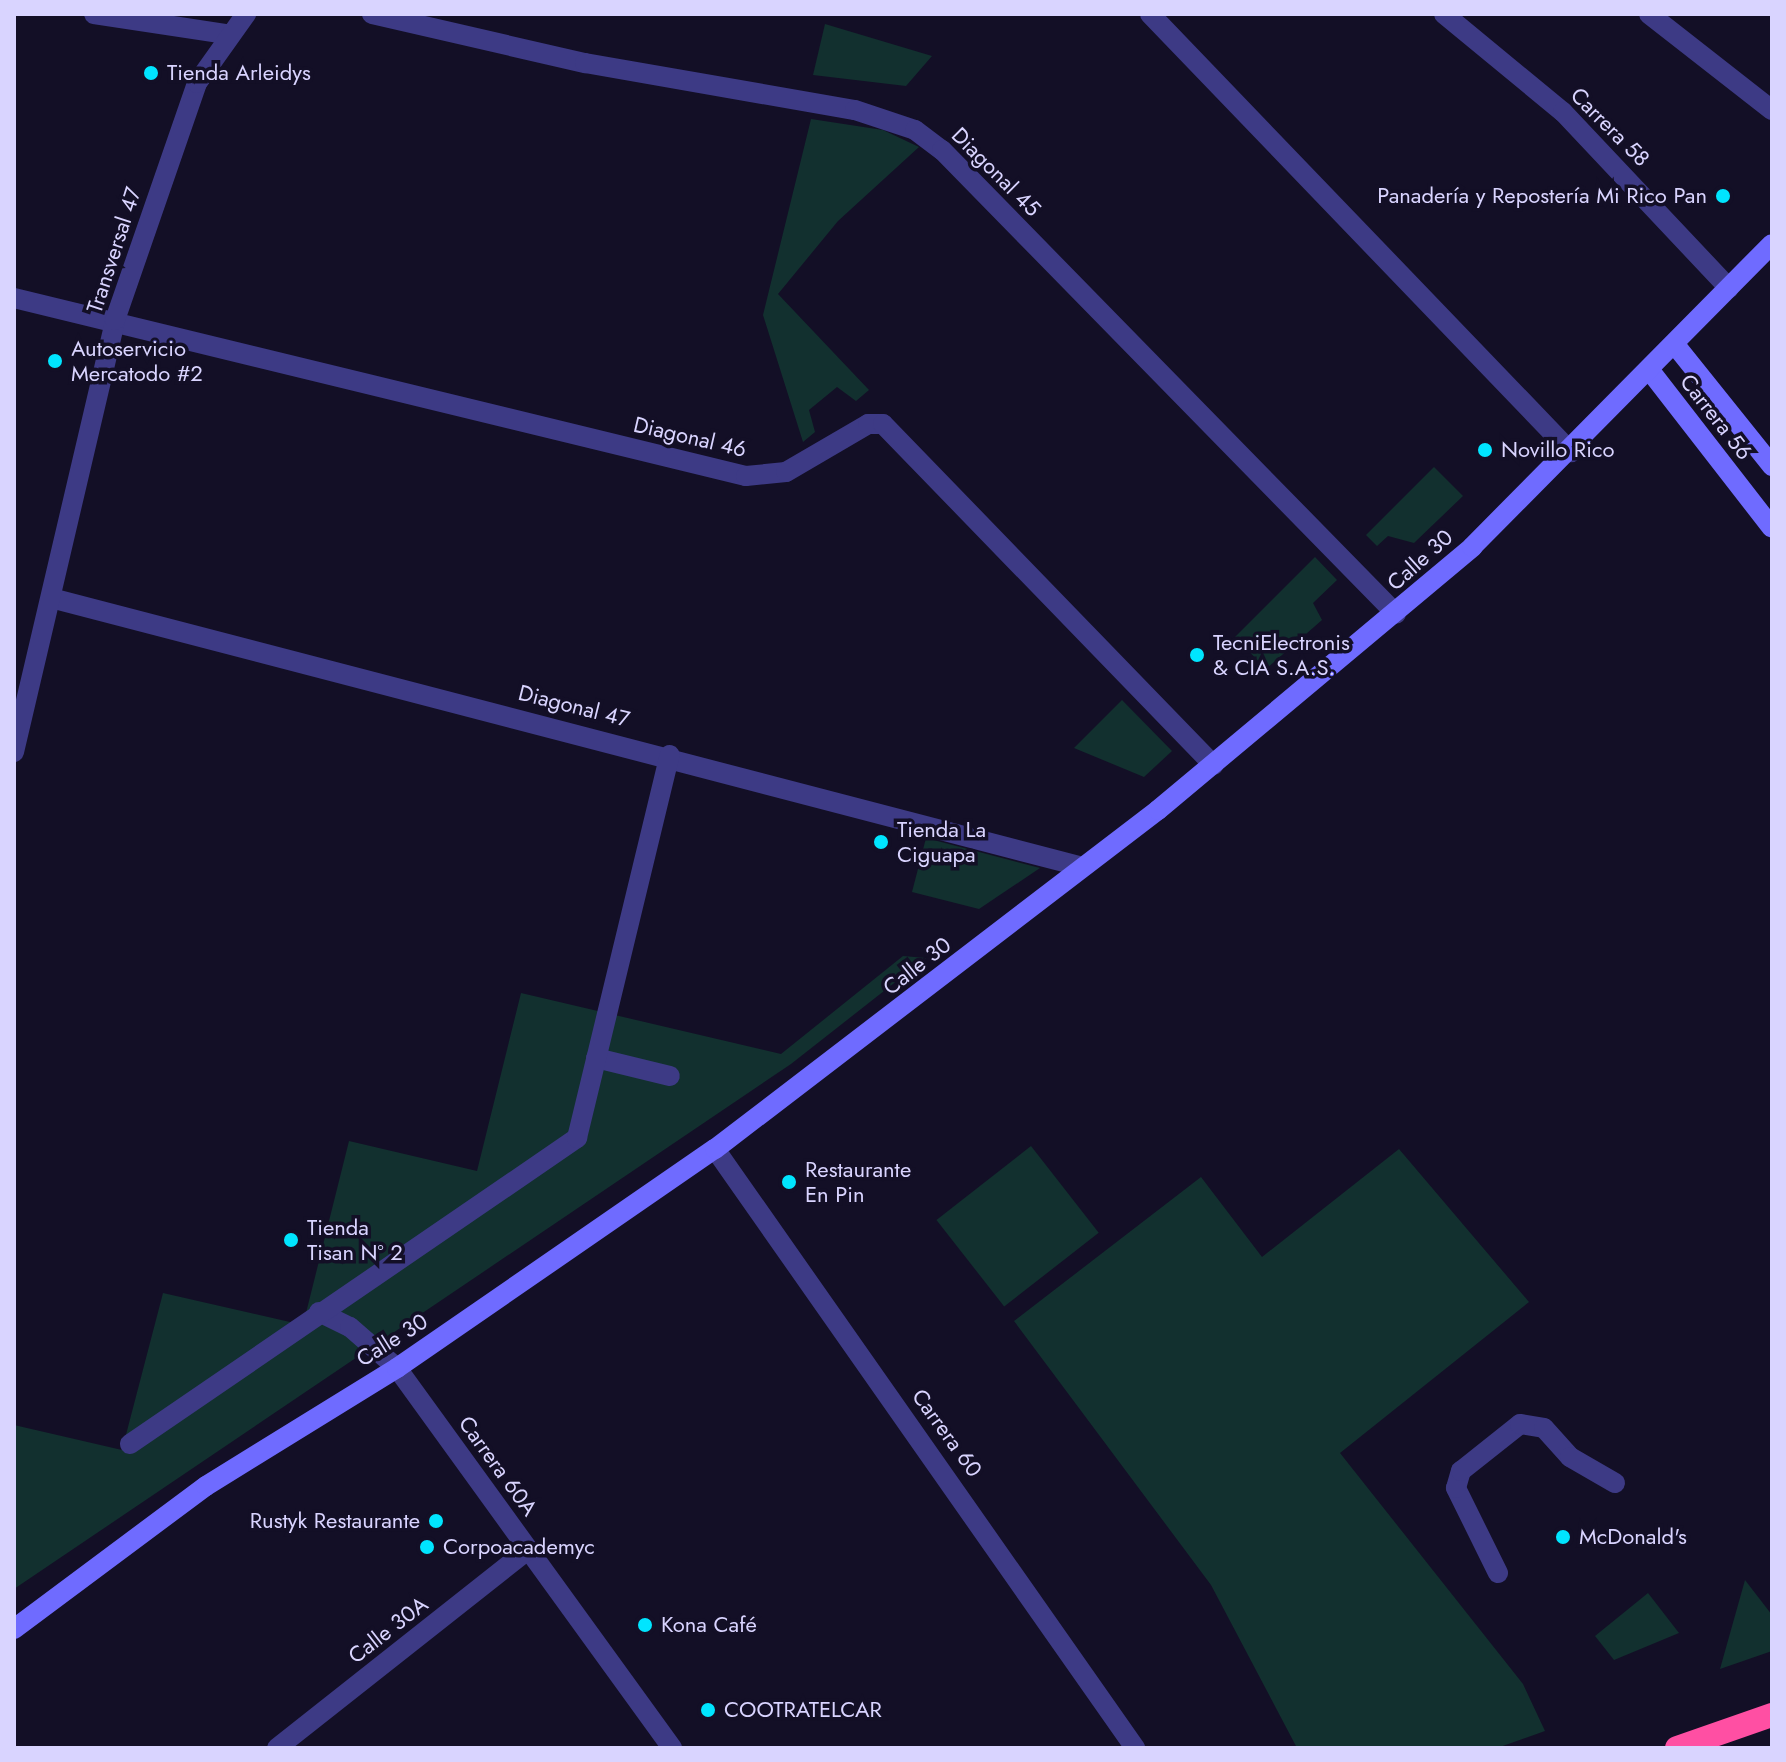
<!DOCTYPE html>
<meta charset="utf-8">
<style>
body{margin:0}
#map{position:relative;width:1786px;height:1762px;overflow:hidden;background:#130f26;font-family:Jost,sans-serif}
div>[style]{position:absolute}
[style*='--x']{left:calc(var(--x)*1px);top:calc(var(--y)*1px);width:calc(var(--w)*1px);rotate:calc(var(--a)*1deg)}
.green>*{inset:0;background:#12302f;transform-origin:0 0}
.lane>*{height:20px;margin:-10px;padding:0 10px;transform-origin:10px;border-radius:10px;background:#3d3a85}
.street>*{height:20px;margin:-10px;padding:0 10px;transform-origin:10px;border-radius:10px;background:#3d3a85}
.secondary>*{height:20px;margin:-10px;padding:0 10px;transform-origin:10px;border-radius:10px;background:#6f6bff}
.highway>*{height:24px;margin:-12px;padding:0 12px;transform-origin:12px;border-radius:12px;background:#ff4fa3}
.dots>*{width:22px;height:22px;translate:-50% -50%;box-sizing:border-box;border:4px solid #130f26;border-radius:50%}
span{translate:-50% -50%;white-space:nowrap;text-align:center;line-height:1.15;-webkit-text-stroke:7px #130f26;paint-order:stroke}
.poi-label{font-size:22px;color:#d9d4ff}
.left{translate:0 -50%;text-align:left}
.right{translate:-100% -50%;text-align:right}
.street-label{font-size:22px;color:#d9d4ff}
.frame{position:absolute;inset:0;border:16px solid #d9d4ff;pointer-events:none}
</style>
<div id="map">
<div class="green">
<i style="clip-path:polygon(825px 24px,932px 56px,906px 86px,813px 75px)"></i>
<i style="clip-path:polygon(811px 119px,883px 130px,919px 147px,838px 221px,778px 294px,869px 390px,856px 401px,837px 387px,809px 410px,815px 432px,803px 442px,763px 315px)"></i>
<i style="clip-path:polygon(1434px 467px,1463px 496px,1414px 543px,1388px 536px,1377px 546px,1366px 535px)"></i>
<i style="clip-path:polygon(1315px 557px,1337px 580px,1313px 603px,1322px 620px,1266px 669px,1235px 637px)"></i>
<i style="clip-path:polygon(1122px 700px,1172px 751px,1144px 777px,1074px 748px)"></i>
<i style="clip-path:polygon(926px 838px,1040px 868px,979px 909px,912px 892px)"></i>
<i style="clip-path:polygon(903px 956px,926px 958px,791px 1064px,14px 1589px,14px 1425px,122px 1450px,163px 1293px,303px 1325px,349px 1141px,477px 1171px,521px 993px,781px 1054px)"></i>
<i style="left:1031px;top:1146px;width:110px;height:120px;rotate:52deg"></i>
<i style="clip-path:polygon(1399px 1149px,1529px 1302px,1340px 1453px,1523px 1684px,1545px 1731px,1497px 1748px,1297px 1748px,1211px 1585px,1014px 1321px,1201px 1177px,1262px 1257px)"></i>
<i style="clip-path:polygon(1745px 1580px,1772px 1615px,1772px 1651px,1720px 1669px)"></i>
<i style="clip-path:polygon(1648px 1593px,1679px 1633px,1614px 1660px,1595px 1636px)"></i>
</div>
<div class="lane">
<i style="--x:596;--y:1058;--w:76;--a:13.7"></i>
<i style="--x:1498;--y:1573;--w:95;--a:-116.3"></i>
<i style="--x:1456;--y:1488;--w:18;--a:-74"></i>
<i style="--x:1461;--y:1471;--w:75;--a:-38.5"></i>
<i style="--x:1520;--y:1424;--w:24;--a:9"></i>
<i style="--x:1544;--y:1428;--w:39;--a:48"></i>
<i style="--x:1570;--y:1457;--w:52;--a:30"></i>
</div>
<div class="street">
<i style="--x:94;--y:14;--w:134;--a:8.6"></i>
<i style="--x:372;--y:14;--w:219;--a:13"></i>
<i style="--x:585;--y:63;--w:274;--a:9.9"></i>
<i style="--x:855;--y:110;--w:63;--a:18.4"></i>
<i style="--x:915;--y:130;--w:34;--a:37"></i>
<i style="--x:942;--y:150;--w:649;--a:45.62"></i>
<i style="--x:1150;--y:14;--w:608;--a:46.13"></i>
<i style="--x:1444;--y:14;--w:154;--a:39.5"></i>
<i style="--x:1563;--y:112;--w:242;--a:46.7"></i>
<i style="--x:1649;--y:14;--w:156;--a:38"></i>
<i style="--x:14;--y:298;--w:753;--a:13.67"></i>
<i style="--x:746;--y:476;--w:40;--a:-5.7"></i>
<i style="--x:786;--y:472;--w:95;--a:-30.3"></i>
<i style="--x:868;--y:424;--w:15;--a:0"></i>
<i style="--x:883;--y:424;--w:475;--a:45.9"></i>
<i style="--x:51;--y:598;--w:1066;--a:14.61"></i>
<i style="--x:14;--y:752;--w:444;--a:-76.8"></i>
<i style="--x:115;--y:320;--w:251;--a:-70.9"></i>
<i style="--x:197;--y:83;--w:85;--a:-54.6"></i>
<i style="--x:715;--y:1149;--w:732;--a:54.96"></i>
<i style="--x:319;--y:1312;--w:34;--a:26"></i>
<i style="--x:350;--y:1327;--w:62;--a:41.1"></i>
<i style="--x:397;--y:1368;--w:469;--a:54.1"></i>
<i style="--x:130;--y:1444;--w:542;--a:-34.39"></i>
<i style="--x:577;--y:1138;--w:394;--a:-76.4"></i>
<i style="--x:277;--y:1748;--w:320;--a:-38.3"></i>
</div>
<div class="secondary">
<i style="--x:1676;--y:346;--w:154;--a:51.3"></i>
<i style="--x:1651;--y:372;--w:197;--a:52.2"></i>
<i style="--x:14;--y:1629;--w:239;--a:-36.7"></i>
<i style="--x:206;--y:1486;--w:225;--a:-31.7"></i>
<i style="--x:397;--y:1368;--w:386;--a:-34.6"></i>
<i style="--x:715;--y:1149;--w:558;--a:-37.42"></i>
<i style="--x:1158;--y:810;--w:410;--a:-39.9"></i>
<i style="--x:1472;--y:547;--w:426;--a:-45.3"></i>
</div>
<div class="highway">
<i style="--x:1677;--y:1748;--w:101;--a:-19.2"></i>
</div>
<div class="dots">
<i style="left:151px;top:73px;background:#00e5ff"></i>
<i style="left:1723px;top:196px;background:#00e5ff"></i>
<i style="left:55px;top:361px;background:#00e5ff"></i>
<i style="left:1485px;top:450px;background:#00e5ff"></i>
<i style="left:1197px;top:655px;background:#00e5ff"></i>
<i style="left:881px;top:842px;background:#00e5ff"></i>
<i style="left:789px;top:1182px;background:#00e5ff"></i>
<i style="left:291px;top:1240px;background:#00e5ff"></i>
<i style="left:436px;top:1521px;background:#00e5ff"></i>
<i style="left:1563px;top:1537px;background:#00e5ff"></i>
<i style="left:427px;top:1547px;background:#00e5ff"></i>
<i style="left:645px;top:1625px;background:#00e5ff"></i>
<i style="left:708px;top:1710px;background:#00e5ff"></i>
</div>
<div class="poi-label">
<span class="left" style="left:167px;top:73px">Tienda Arleidys</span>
<span class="right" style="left:1707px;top:196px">Panadería y Repostería Mi Rico Pan</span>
<span class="left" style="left:71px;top:361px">Autoservicio<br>Mercatodo #2</span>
<span class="left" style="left:1501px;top:450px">Novillo Rico</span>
<span class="left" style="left:1213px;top:655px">TecniElectronis<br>&amp; CIA S.A.S.</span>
<span class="left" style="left:897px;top:842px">Tienda La<br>Ciguapa</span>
<span class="left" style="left:805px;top:1182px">Restaurante<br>En Pin</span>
<span class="left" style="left:307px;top:1240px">Tienda<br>Tisan N° 2</span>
<span class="right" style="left:420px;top:1521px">Rustyk Restaurante</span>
<span class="left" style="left:1579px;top:1537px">McDonald's</span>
<span class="left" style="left:443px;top:1547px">Corpoacademyc</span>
<span class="left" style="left:661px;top:1625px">Kona Café</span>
<span class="left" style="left:724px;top:1710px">COOTRATELCAR</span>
</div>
<div class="street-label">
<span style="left:1610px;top:127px;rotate:45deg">Carrera 58</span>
<span style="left:996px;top:172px;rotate:45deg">Diagonal 45</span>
<span style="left:114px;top:250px;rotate:-72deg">Transversal 47</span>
<span style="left:1716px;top:417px;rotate:52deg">Carrera 56</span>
<span style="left:690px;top:437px;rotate:13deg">Diagonal 46</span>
<span style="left:1420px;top:560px;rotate:-42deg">Calle 30</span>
<span style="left:574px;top:706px;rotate:14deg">Diagonal 47</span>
<span style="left:917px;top:966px;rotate:-38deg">Calle 30</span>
<span style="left:392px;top:1340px;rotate:-32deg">Calle 30</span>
<span style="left:947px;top:1433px;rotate:54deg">Carrera 60</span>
<span style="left:498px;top:1466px;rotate:54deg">Carrera 60A</span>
<span style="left:388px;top:1630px;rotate:-38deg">Calle 30A</span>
</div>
<div class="frame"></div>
</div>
